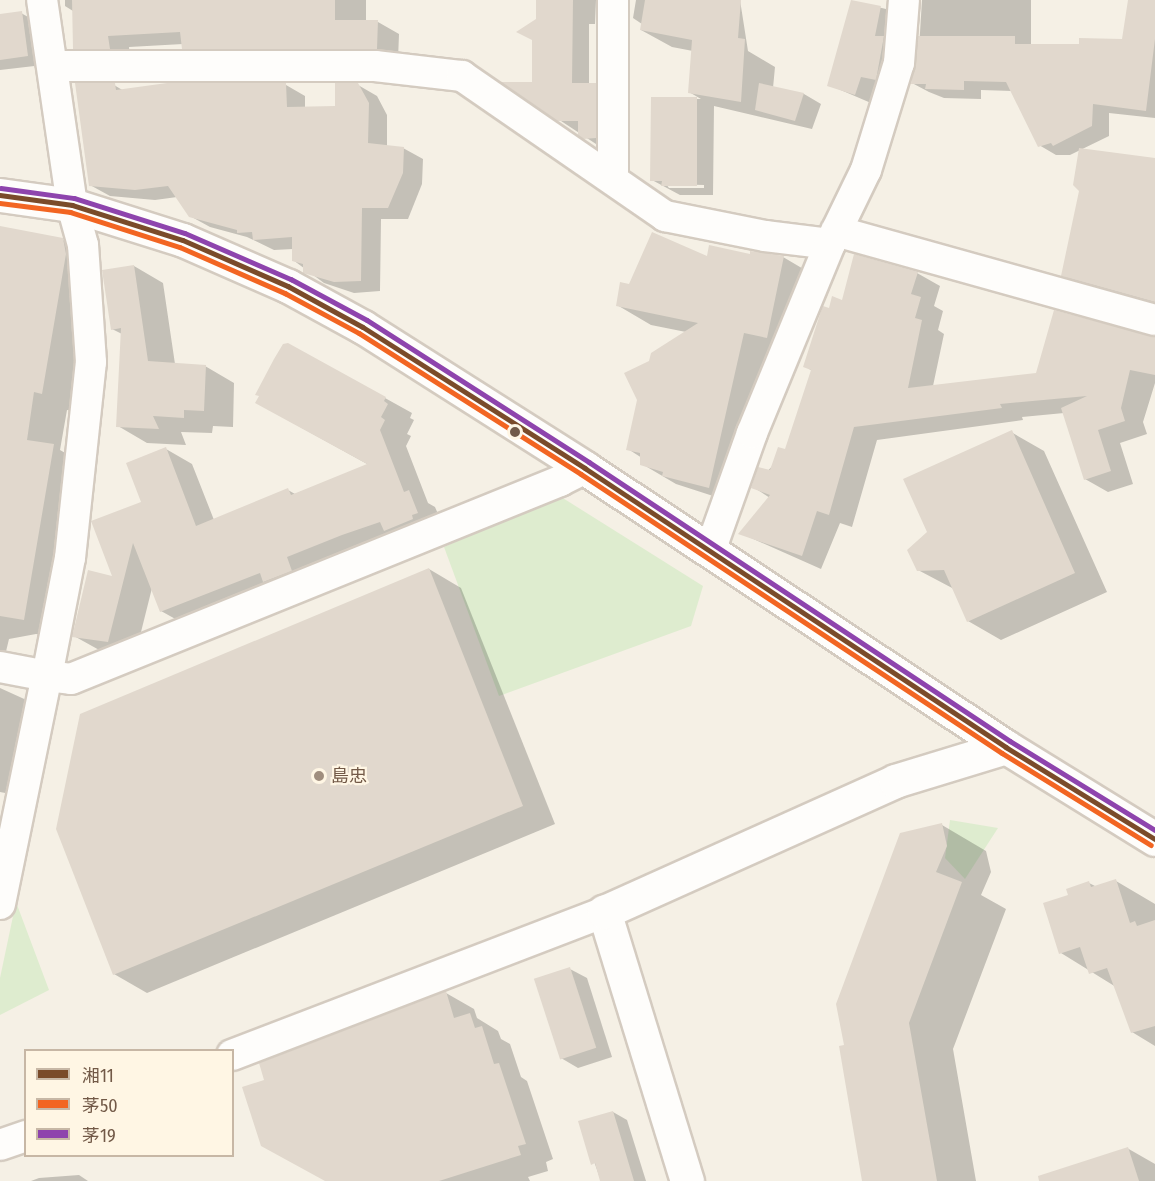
<!DOCTYPE html>
<meta charset="utf-8">
<style>
body{margin:0}
#map{position:relative;width:1155px;height:1181px;overflow:hidden;background:#f5f0e5;font-family:"Fira Sans Condensed","Noto Sans JP",sans-serif}
div>[style]{position:absolute}
[style*='--x']{left:calc(var(--x)*1px);top:calc(var(--y)*1px);width:calc(var(--w)*1px);rotate:calc(var(--a)*1deg)}
.green>*{inset:0;background:#deeccf}
.shadow>*{inset:0;background:#0003}
.building>*{inset:0;background:#e1d8cd;transform-origin:0 0}
.roads{filter:drop-shadow(2px 0 #d4cbc0) drop-shadow(-2px 0 #d4cbc0) drop-shadow(0 2px #d4cbc0) drop-shadow(0 -2px #d4cbc0)}
.minor>*{height:30px;margin:-15px;padding:0 15px;transform-origin:15px;border-radius:15px;background:#fefdfb}
.tertiary>*{height:33px;margin:-16.5px;padding:0 16.5px;transform-origin:16.5px;border-radius:16.5px;background:#fefdfb}
.bus-1>*{height:4.5px;margin:-2.25px;padding:0 2.25px;transform-origin:2.25px;border-radius:2.25px;background:#7a4b2a}
.bus-2>*{height:4.5px;margin:-2.25px;padding:0 2.25px;transform-origin:2.25px;border-radius:2.25px;background:#f26522}
.bus-3>*{height:4.5px;margin:-2.25px;padding:0 2.25px;transform-origin:2.25px;border-radius:2.25px;background:#8e44ad}
.dots>*{width:16px;height:16px;translate:-50% -50%;box-sizing:border-box;border:3px solid #fff6e4;border-radius:50%}
span{translate:-50% -50%;white-space:nowrap;text-align:center;line-height:1.15;-webkit-text-stroke:4.5px #fff6e4;paint-order:stroke}
.poi-label{font-size:18px;color:#725947}
.left{translate:0 -50%;text-align:left}
.legend{position:absolute;left:24px;top:1049px;width:210px;height:108px;box-sizing:border-box;background:#fff6e4;border:2px solid #c7b7a5;margin:0;padding:8px 10px;list-style:none;font-size:18px;color:#725947}
.legend li{display:flex;align-items:center;gap:12px;height:30px}
.legend b{width:30px;border:2px solid #c7b7a5}
</style>
<div id="map">
<div class="green">
<i style="clip-path:polygon(558px 495px,703px 586px,691px 626px,499px 696px,444px 547px)"></i>
<i style="clip-path:polygon(950px 820px,998px 828px,965px 879px,945px 858px)"></i>
<i style="clip-path:polygon(16px 902px,49px 990px,0 1015px,0 978px)"></i>
</div>
<div class="shadow">
<i style="clip-path:polygon(65px 0,366px 0,366px 22px,378px 22px,399px 34px,398px 60px,204px 60px,183px 44px,129px 47px,130px 60px,96px 60px,75px 48px,73px 11px,65px 6px)"></i>
<i style="clip-path:polygon(538px 0,596px 0,595px 24px,589px 24px,589px 85px,612px 95px,612px 146px,594px 136px,605px 146px,596px 144px,558px 119px,533px 84px)"></i>
<i style="clip-path:polygon(evenodd,636px 0,740px 0,748px 51px,775px 67px,773px 88px,804px 94px,821px 104px,812px 129px,714px 106px,713px 195px,680px 195px,652px 180px,652px 99px,701px 99px,689px 92px,693px 51px,672px 47px,641px 30px,642px 24px,633px 18px,636px 0,666px 184px,704px 185px,704px 188px,669px 188px,666px 184px)"></i>
<i style="clip-path:polygon(922px 0,1031px 0,1031px 45px,1081px 46px,1123px 40px,1129px 0,1155px 0,1155px 118px,1109px 113px,1109px 136px,1070px 155px,1056px 155px,1039px 145px,1012px 91px,981px 90px,981px 99px,944px 98px,929px 92px,912px 83px,918px 65px)"></i>
<i style="clip-path:polygon(852px 1px,886px 9px,902px 18px,871px 103px,829px 85px)"></i>
<i style="clip-path:polygon(21px 13px,37px 22px,43px 65px,0 70px,0 15px)"></i>
<i style="clip-path:polygon(114px 85px,124px 91px,286px 85px,305px 96px,305px 108px,336px 107px,358px 85px,377px 96px,387px 115px,387px 147px,403px 148px,423px 159px,422px 184px,408px 219px,381px 219px,380px 291px,354px 293px,324px 283px,293px 260px,293px 249px,274px 250px,247px 237px,210px 227px,190px 216px,177px 197px,155px 200px,110px 196px,90px 185px)"></i>
<i style="clip-path:polygon(1155px 159px,1155px 306px,1080px 285px,1063px 275px)"></i>
<i style="clip-path:polygon(0 227px,63px 240px,96px 259px,75px 411px,67px 410px,60px 450px,86px 465px,57px 637px,36px 634px,9px 639px,3px 664px,0 663px)"></i>
<i style="clip-path:polygon(751px 256px,783px 257px,817px 277px,801px 356px,778px 351px,744px 506px,676px 484px,642px 464px,642px 458px,628px 449px,651px 362px,686px 332px,651px 325px,617px 305px,630px 286px,708px 258px)"></i>
<i style="clip-path:polygon(134px 266px,163px 283px,175px 364px,205px 366px,234px 383px,233px 427px,213px 426px,212px 433px,181px 432px,186px 445px,147px 443px,118px 426px,122px 334px,112px 329px)"></i>
<i style="clip-path:polygon(917px 273px,940px 286px,934px 306px,943px 311px,938px 330px,944px 334px,933px 386px,1037px 374px,1155px 338px,1155px 383px,1143px 422px,1147px 434px,1120px 443px,1133px 484px,1108px 492px,1085px 479px,1064px 413px,1022px 417px,1023px 420px,877px 440px,852px 527px,840px 523px,821px 569px,740px 533px,770px 498px,753px 487px,786px 451px,812px 371px,805px 366px,830px 310px)"></i>
<i style="clip-path:polygon(385px 398px,412px 413px,410px 418px,414px 420px,407px 434px,411px 436px,406px 446px,428px 503px,435px 507px,444px 528px,188px 626px,161px 611px,152px 588px,135px 656px,101px 651px,74px 636px,115px 578px,166px 449px,192px 464px,214px 520px,288px 490px,295px 494px,369px 465px,284px 418px)"></i>
<i style="clip-path:polygon(1011px 432px,1044px 451px,1107px 592px,1001px 640px,968px 621px,954px 589px,918px 570px)"></i>
<i style="clip-path:polygon(429px 569px,461px 588px,555px 824px,147px 993px,114px 974px)"></i>
<i style="clip-path:polygon(0 688px,33px 703px,16px 795px,0 792px)"></i>
<i style="clip-path:polygon(942px 825px,986px 851px,991px 872px,981px 895px,1006px 909px,953px 1049px,976px 1181px,864px 1181px,846px 1046px)"></i>
<i style="clip-path:polygon(1116px 881px,1155px 904px,1155px 1046px,1132px 1032px,1116px 987px,1061px 953px,1070px 896px,1089px 883px,1097px 887px)"></i>
<i style="clip-path:polygon(570px 969px,587px 978px,612px 1057px,578px 1068px,561px 1058px)"></i>
<i style="clip-path:polygon(446px 993px,474px 1009px,477px 1018px,498px 1031px,501px 1039px,510px 1044px,521px 1077px,527px 1081px,553px 1159px,546px 1162px,548px 1171px,528px 1177px,530px 1181px,326px 1181px,266px 1081px)"></i>
<i style="clip-path:polygon(613px 1112px,627px 1120px,646px 1181px,601px 1181px,580px 1122px)"></i>
<i style="clip-path:polygon(1127px 1148px,1155px 1164px,1155px 1181px,1059px 1181px)"></i>
<i style="clip-path:polygon(79px 1175px,88px 1181px,31px 1181px,39px 1178px)"></i>
</div>
<div class="building">
<i style="clip-path:polygon(72px 0,335px 0,335px 20px,378px 20px,377px 49px,182px 49px,180px 32px,108px 36px,110px 49px,73px 49px)"></i>
<i style="clip-path:polygon(536px 0,573px 0,572px 83px,596px 83px,596px 138px,583px 139px,578px 135px,578px 121px,557px 121px,500px 82px,532px 82px,532px 40px,516px 32px,536px 19px)"></i>
<i style="clip-path:polygon(645px 0,741px 0,738px 38px,745px 39px,741px 102px,688px 93px,692px 40px,640px 30px)"></i>
<i style="clip-path:polygon(851px 0,881px 6px,875px 36px,884px 36px,876px 80px,861px 77px,855px 95px,827px 86px)"></i>
<i style="clip-path:polygon(1128px 0,1155px 0,1155px 39px,1146px 111px,1093px 104px,1092px 126px,1053px 146px,1051px 143px,1038px 147px,1006px 82px,964px 81px,964px 90px,925px 89px,926px 84px,911px 84px,918px 36px,1015px 36px,1015px 44px,1079px 44px,1079px 38px,1122px 39px)"></i>
<i style="clip-path:polygon(22px 11px,28px 56px,0 60px,0 14px)"></i>
<i style="clip-path:polygon(75px 83px,115px 83px,116px 90px,167px 83px,286px 83px,287px 107px,335px 106px,335px 83px,358px 83px,369px 103px,368px 143px,404px 147px,403px 173px,388px 208px,362px 208px,361px 281px,334px 282px,303px 273px,303px 264px,292px 261px,292px 237px,253px 240px,252px 232px,237px 233px,237px 230px,189px 217px,168px 186px,135px 190px,89px 186px)"></i>
<i style="clip-path:polygon(759px 83px,804px 93px,795px 121px,755px 110px)"></i>
<i style="clip-path:polygon(651px 97px,697px 97px,697px 186px,661px 186px,662px 181px,650px 181px)"></i>
<i style="clip-path:polygon(1079px 148px,1155px 158px,1155px 302px,1061px 276px,1079px 191px,1073px 185px)"></i>
<i style="clip-path:polygon(0 226px,63px 238px,66px 254px,42px 394px,34px 392px,27px 440px,54px 444px,24px 620px,0 616px)"></i>
<i style="clip-path:polygon(652px 232px,707px 256px,709px 245px,750px 254px,750px 251px,784px 256px,767px 338px,744px 333px,709px 488px,662px 476px,663px 472px,640px 465px,640px 453px,626px 450px,637px 400px,624px 373px,649px 361px,651px 353px,698px 323px,616px 306px,620px 282px,629px 284px)"></i>
<i style="clip-path:polygon(854px 254px,918px 272px,911px 294px,921px 297px,915px 318px,922px 320px,908px 388px,1036px 373px,1054px 310px,1155px 337px,1155px 375px,1130px 370px,1121px 408px,1125px 421px,1098px 430px,1111px 471px,1084px 480px,1061px 408px,1087px 396px,1000px 404px,1002px 408px,854px 427px,829px 515px,817px 511px,802px 556px,738px 534px,770px 495px,751px 488px,758px 467px,770px 470px,778px 447px,785px 449px,811px 370px,803px 367px,820px 314px,823px 306px,829px 308px,832px 296px,842px 300px)"></i>
<i style="clip-path:polygon(134px 265px,148px 361px,206px 365px,204px 411px,184px 410px,184px 418px,153px 416px,159px 429px,116px 427px,121px 328px,111px 330px,102px 270px)"></i>
<i style="clip-path:polygon(288px 343px,386px 397px,384px 401px,388px 404px,381px 417px,385px 420px,380px 430px,404px 492px,409px 490px,418px 513px,412px 515px,413px 519px,384px 531px,380px 522px,342px 535px,287px 557px,292px 571px,263px 582px,260px 573px,160px 612px,133px 543px,108px 642px,72px 637px,88px 570px,112px 576px,91px 521px,141px 502px,126px 463px,166px 447px,196px 526px,288px 488px,291px 495px,367px 464px,255px 403px,259px 396px,255px 395px,274px 359px,283px 344px)"></i>
<i style="clip-path:polygon(1012px 430px,1075px 573px,967px 622px,944px 570px,917px 571px,907px 550px,927px 532px,903px 479px)"></i>
<i style="clip-path:polygon(429px 568px,523px 806px,113px 975px,56px 829px,80px 714px)"></i>
<i style="clip-path:polygon(942px 823px,947px 846px,936px 872px,962px 882px,909px 1023px,937px 1181px,862px 1181px,839px 1046px,844px 1045px,836px 1004px,900px 833px)"></i>
<i style="clip-path:polygon(1116px 879px,1130px 923px,1135px 921px,1137px 926px,1155px 920px,1155px 1026px,1131px 1033px,1107px 968px,1089px 974px,1080px 947px,1059px 954px,1043px 903px,1068px 895px,1066px 889px,1089px 881px,1091px 887px)"></i>
<i style="left:570px;top:967px;width:85px;height:38px;rotate:72deg"></i>
<i style="clip-path:polygon(446px 991px,454px 1018px,470px 1013px,475px 1028px,482px 1026px,494px 1064px,499px 1063px,526px 1144px,518px 1146px,521px 1155px,439px 1181px,325px 1181px,261px 1146px,242px 1087px,264px 1080px,259px 1063px)"></i>
<i style="clip-path:polygon(613px 1111px,634px 1181px,600px 1181px,595px 1163px,591px 1165px,578px 1121px)"></i>
<i style="clip-path:polygon(1128px 1147px,1139px 1181px,1039px 1181px,1038px 1176px)"></i>
</div>
<div class="roads">
<div class="minor">
<i style="--x:53;--y:66;--w:322;--a:0"></i>
<i style="--x:375;--y:66;--w:88;--a:6.6"></i>
<i style="--x:462;--y:76;--w:247;--a:34.6"></i>
<i style="--x:665;--y:216;--w:102;--a:11.3"></i>
<i style="--x:765;--y:236;--w:65;--a:7"></i>
<i style="--x:613;--y:179;--w:179;--a:-90"></i>
<i style="--x:836;--y:231;--w:331;--a:15.6"></i>
<i style="--x:710;--y:551;--w:125;--a:-70.4"></i>
<i style="--x:752;--y:433;--w:204;--a:-67.6"></i>
<i style="--x:830;--y:244;--w:82;--a:-64.1"></i>
<i style="--x:866;--y:170;--w:112;--a:-72.9"></i>
<i style="--x:899;--y:63;--w:63;--a:-85.5"></i>
<i style="--x:0;--y:667;--w:48;--a:10.8"></i>
<i style="--x:47;--y:676;--w:120;--a:-79"></i>
<i style="--x:70;--y:558;--w:197;--a:-83.9"></i>
<i style="--x:91;--y:362;--w:117;--a:-93.9"></i>
<i style="--x:83;--y:245;--w:41;--a:-105.4"></i>
<i style="--x:72;--y:205;--w:207;--a:-98.3"></i>
<i style="--x:0;--y:904;--w:233;--a:-78.4"></i>
<i style="--x:47;--y:676;--w:24;--a:7"></i>
<i style="--x:71;--y:679;--w:528;--a:-22.04"></i>
<i style="--x:560;--y:481;--w:28;--a:-27"></i>
<i style="--x:232;--y:1055;--w:399;--a:-21"></i>
<i style="--x:0;--y:1145;--w:28;--a:-19"></i>
</div>
<div class="tertiary">
<i style="--x:0;--y:195;--w:73;--a:7.9"></i>
<i style="--x:72;--y:205;--w:116;--a:17.5"></i>
<i style="--x:183;--y:240;--w:115;--a:23.7"></i>
<i style="--x:288;--y:286;--w:85;--a:28.7"></i>
<i style="--x:363;--y:327;--w:263;--a:32.4"></i>
<i style="--x:585;--y:468;--w:505;--a:33.53"></i>
<i style="--x:1006;--y:747;--w:175;--a:31.7"></i>
<i style="--x:687;--y:1181;--w:282;--a:-107.1"></i>
<i style="--x:604;--y:912;--w:319;--a:-24.2"></i>
<i style="--x:895;--y:781;--w:116;--a:-17"></i>
</div>
</div>
<div class="bus-1">
<i style="--x:0;--y:195;--w:73;--a:7.9"></i>
<i style="--x:72;--y:205;--w:116;--a:17.5"></i>
<i style="--x:183;--y:240;--w:115;--a:23.7"></i>
<i style="--x:288;--y:286;--w:85;--a:28.7"></i>
<i style="--x:363;--y:327;--w:263;--a:32.4"></i>
<i style="--x:585;--y:468;--w:505;--a:33.53"></i>
<i style="--x:1006;--y:747;--w:175;--a:31.7"></i>
</div>
<div class="bus-2">
<i style="--x:0;--y:203;--w:71;--a:7.3"></i>
<i style="--x:70;--y:212;--w:115;--a:17.7"></i>
<i style="--x:180;--y:247;--w:115;--a:23.7"></i>
<i style="--x:285;--y:293;--w:84;--a:28.4"></i>
<i style="--x:359;--y:333;--w:263;--a:32.4"></i>
<i style="--x:581;--y:474;--w:505;--a:33.53"></i>
<i style="--x:1002;--y:753;--w:175;--a:31.7"></i>
</div>
<div class="bus-3">
<i style="--x:1;--y:188;--w:74;--a:7.8"></i>
<i style="--x:74;--y:198;--w:116;--a:17.5"></i>
<i style="--x:185;--y:233;--w:116;--a:23.5"></i>
<i style="--x:291;--y:279;--w:86;--a:28.3"></i>
<i style="--x:367;--y:320;--w:264;--a:32.6"></i>
<i style="--x:589;--y:462;--w:505;--a:33.53"></i>
<i style="--x:1010;--y:741;--w:170;--a:31.5"></i>
</div>
<div class="dots">
<i style="left:515px;top:432px;background:#725947"></i>
<i style="left:319px;top:776px;background:#a08e7e"></i>
</div>
<div class="poi-label">
<span class="left" style="left:331px;top:776px">島忠</span>
</div>
<ul class="legend">
<li><b style="height:8px;background:#7a4b2a"></b>湘11</li>
<li><b style="height:8px;background:#f26522"></b>茅50</li>
<li><b style="height:8px;background:#8e44ad"></b>茅19</li>
</ul>
</div>
